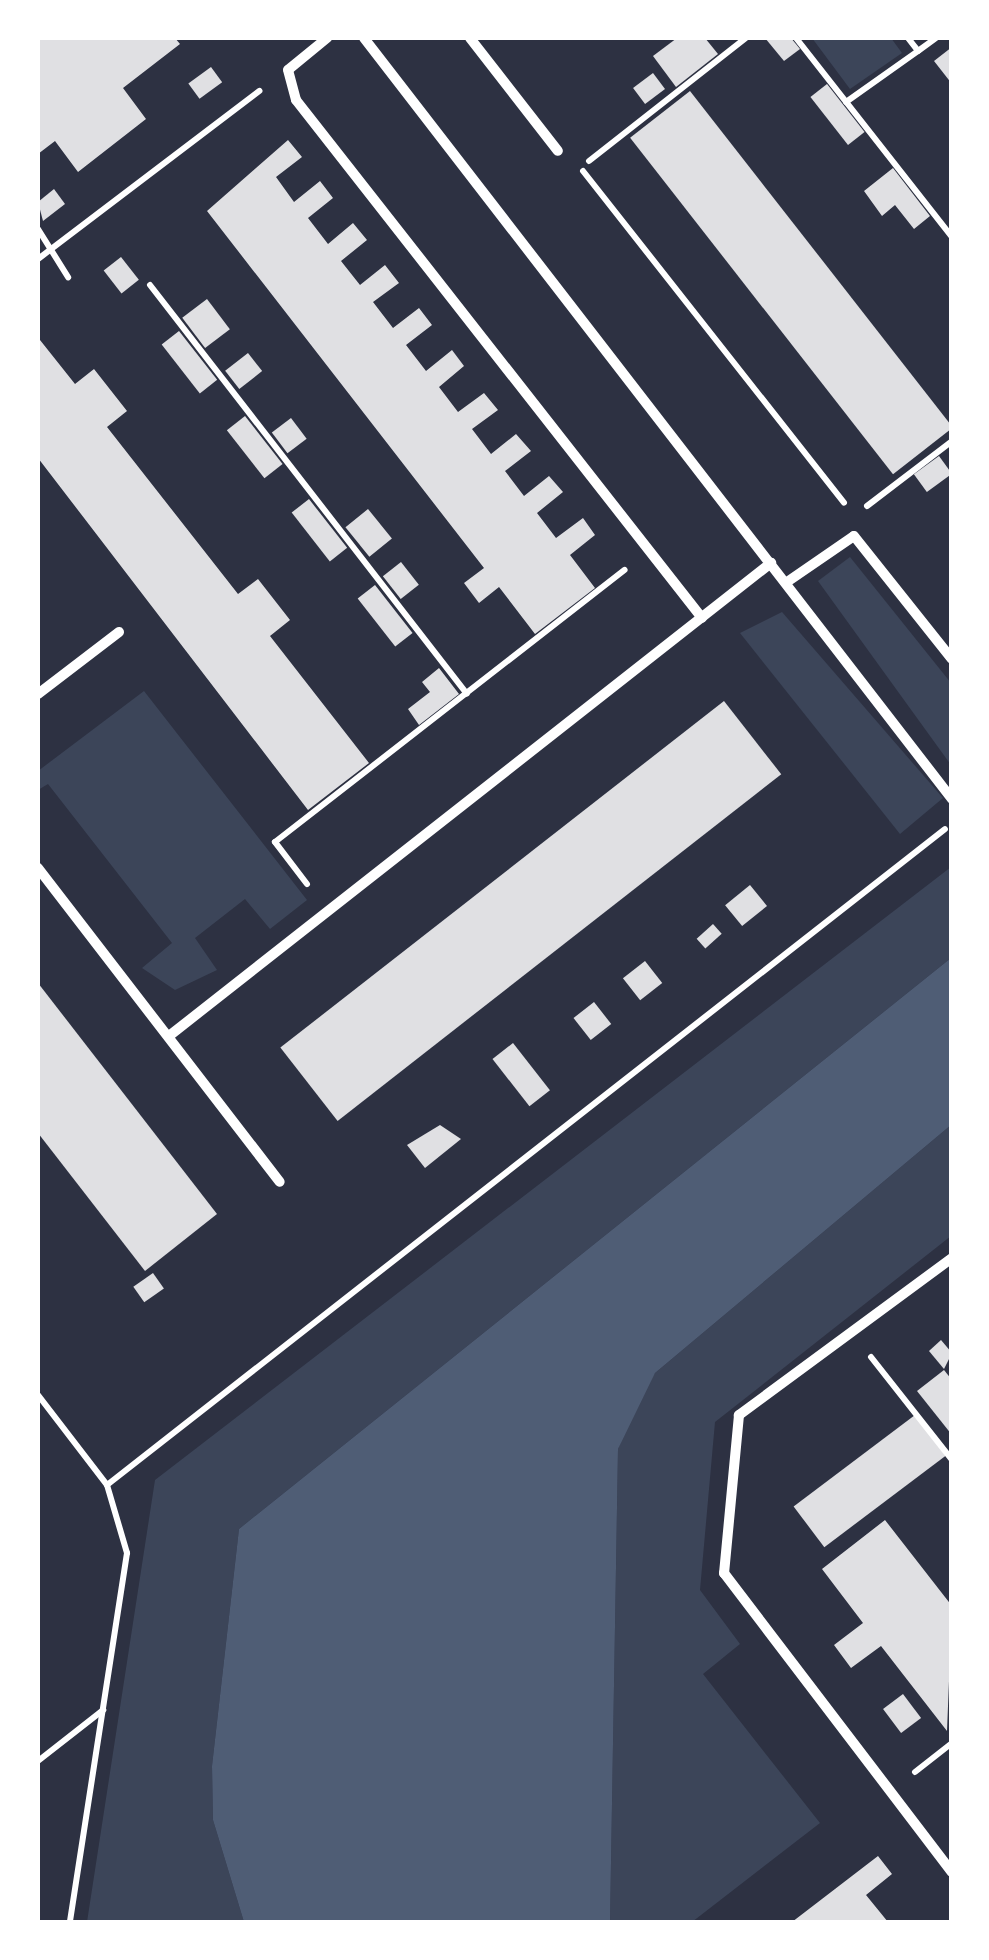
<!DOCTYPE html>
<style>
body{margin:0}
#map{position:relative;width:989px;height:1960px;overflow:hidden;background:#2d3142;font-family:"DM Sans",sans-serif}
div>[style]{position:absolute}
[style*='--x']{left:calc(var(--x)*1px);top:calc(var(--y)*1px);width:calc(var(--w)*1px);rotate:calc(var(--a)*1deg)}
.green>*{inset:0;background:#3c4559}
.water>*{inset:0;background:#4f5d75}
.building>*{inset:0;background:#e0e0e3;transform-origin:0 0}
.path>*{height:6px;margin:-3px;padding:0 3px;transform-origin:3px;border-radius:3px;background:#fff}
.minor>*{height:10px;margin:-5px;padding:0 5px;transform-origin:5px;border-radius:5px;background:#fff}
span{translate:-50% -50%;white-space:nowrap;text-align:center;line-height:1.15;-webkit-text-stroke:8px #fff;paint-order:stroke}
.frame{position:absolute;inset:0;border:40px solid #fff;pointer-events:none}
</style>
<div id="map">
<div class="green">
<i style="clip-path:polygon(812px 38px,891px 38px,902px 53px,850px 89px)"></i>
<i style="clip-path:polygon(850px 557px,951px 683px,951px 765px,818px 581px)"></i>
<i style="clip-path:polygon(782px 612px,943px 798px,900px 834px,740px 633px)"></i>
<i style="clip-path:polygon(144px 691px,307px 900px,270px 929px,245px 899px,195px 938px,217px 970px,175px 990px,142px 968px,172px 943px,48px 784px,38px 790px,38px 771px)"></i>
<i style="clip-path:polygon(951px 867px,951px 958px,239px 1529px,212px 1766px,213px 1820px,244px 1922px,87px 1922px,155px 1480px)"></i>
<i style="clip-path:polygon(951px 1125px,951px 1236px,715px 1422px,700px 1590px,740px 1644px,703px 1674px,820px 1823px,692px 1922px,610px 1922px,618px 1449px,638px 1398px,655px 1373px)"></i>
</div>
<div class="water">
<i style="clip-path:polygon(951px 958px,951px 1125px,655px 1373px,618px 1449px,610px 1922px,244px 1922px,213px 1820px,212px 1766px,239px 1529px)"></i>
</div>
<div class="building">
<i style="clip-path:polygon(38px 38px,175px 38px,180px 44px,123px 88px,146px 119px,78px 172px,55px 141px,38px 154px)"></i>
<i style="clip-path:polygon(677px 38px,705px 38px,718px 54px,676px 87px,653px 56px)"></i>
<i style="clip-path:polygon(765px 38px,791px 38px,800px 49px,784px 61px)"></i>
<i style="clip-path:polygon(952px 47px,952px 84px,934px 61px)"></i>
<i style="left:211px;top:67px;width:19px;height:28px;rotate:54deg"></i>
<i style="left:653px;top:73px;width:20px;height:25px;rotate:53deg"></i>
<i style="left:827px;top:84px;width:61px;height:21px;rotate:52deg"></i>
<i style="left:690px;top:91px;width:427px;height:76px;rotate:52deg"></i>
<i style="clip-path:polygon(288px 140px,302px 157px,276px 177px,294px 202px,320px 181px,333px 198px,308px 218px,328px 244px,353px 223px,367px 240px,341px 261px,360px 285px,385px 265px,399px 283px,373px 302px,393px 328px,419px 308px,432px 325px,406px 345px,426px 371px,452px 350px,464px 366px,439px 387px,458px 412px,484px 393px,498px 410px,472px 429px,491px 454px,516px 434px,531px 451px,505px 471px,524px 496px,549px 476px,563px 492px,537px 513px,556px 538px,583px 518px,595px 535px,570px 555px,595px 588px,535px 634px,499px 587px,479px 603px,464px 583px,484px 568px,207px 211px)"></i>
<i style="clip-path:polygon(893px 168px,930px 216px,914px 229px,895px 205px,882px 216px,864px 191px)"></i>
<i style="clip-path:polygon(54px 189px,65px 204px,43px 221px,38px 202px)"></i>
<i style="left:121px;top:257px;width:29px;height:22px;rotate:52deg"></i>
<i style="left:207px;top:299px;width:38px;height:31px;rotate:53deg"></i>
<i style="left:179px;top:331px;width:62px;height:22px;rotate:52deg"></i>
<i style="clip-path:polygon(40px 340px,75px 384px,94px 369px,127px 411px,107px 427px,238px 594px,258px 579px,290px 620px,270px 636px,369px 763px,308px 810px,38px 458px)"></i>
<i style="left:248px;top:353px;width:23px;height:29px;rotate:52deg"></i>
<i style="left:245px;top:416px;width:61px;height:23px;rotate:52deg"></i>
<i style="left:291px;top:418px;width:26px;height:24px;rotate:53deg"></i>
<i style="left:939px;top:456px;width:22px;height:31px;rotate:54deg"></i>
<i style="left:309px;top:499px;width:62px;height:22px;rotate:52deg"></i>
<i style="left:368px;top:509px;width:38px;height:29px;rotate:51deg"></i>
<i style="left:401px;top:562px;width:29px;height:23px;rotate:52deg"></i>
<i style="left:375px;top:585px;width:61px;height:22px;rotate:52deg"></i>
<i style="clip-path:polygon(439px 668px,459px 694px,419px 725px,408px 709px,430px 692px,422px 682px)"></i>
<i style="left:724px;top:701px;width:93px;height:563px;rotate:52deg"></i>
<i style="left:750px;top:885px;width:27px;height:32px;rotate:51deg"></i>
<i style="left:713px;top:924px;width:13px;height:22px;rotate:48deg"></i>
<i style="left:645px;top:961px;width:28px;height:28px;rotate:52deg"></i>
<i style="clip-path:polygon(38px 983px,217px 1214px,145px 1271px,38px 1133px)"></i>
<i style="left:594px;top:1002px;width:28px;height:26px;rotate:52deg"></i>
<i style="left:513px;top:1043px;width:60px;height:26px;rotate:52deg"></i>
<i style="clip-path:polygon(440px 1125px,461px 1139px,425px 1168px,407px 1145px)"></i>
<i style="left:153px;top:1273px;width:19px;height:24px;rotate:55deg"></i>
<i style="clip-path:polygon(941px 1340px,952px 1353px,944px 1369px,929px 1351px)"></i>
<i style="clip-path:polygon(944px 1370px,952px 1380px,952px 1435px,917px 1391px)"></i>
<i style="left:915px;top:1415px;width:51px;height:152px;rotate:53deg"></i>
<i style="clip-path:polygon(885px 1520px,952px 1606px,947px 1731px,881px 1646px,851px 1668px,834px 1645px,863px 1623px,822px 1569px)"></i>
<i style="left:903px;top:1694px;width:30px;height:25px;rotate:53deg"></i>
<i style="clip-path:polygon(878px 1856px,892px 1874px,866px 1895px,888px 1922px,792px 1922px)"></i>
</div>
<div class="path">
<i style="--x:796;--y:38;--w:253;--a:51.9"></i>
<i style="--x:908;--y:38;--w:16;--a:52"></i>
<i style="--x:918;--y:51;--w:22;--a:-36"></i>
<i style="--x:846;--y:102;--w:88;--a:-35.3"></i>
<i style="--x:589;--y:161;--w:199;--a:-38.1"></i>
<i style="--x:583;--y:171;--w:422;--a:51.8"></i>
<i style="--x:38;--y:229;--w:57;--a:58"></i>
<i style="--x:38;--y:259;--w:278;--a:-37.2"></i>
<i style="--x:150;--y:285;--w:517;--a:52.22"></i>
<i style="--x:867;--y:506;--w:107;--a:-37.4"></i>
<i style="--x:307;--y:884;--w:53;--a:-127.3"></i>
<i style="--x:275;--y:842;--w:443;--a:-37.9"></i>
<i style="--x:871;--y:1357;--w:131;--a:51.8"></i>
<i style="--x:38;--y:1395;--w:113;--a:52.5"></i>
<i style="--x:107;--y:1485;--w:71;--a:73.6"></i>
<i style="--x:127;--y:1553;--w:373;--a:98.8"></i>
<i style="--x:107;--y:1485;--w:1064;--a:-38.05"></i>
<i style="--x:38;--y:1761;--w:83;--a:-38.1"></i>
<i style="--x:915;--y:1772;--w:47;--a:-38.1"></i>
</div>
<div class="minor">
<i style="--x:327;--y:38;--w:50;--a:140.6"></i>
<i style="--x:288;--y:70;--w:31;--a:75"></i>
<i style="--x:296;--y:100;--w:658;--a:51.91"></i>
<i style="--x:364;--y:38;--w:962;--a:52.31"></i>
<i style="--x:470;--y:38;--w:143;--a:52.1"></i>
<i style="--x:787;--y:582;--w:81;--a:-34.5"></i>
<i style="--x:854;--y:536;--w:157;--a:51.5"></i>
<i style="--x:38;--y:694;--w:102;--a:-37.4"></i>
<i style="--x:38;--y:868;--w:396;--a:52.4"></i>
<i style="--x:169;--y:1036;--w:766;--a:-38.16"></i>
<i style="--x:952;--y:1258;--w:265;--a:143.6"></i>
<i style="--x:739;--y:1415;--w:159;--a:95.4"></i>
<i style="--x:724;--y:1573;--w:376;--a:52.7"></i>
</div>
<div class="frame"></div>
</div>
